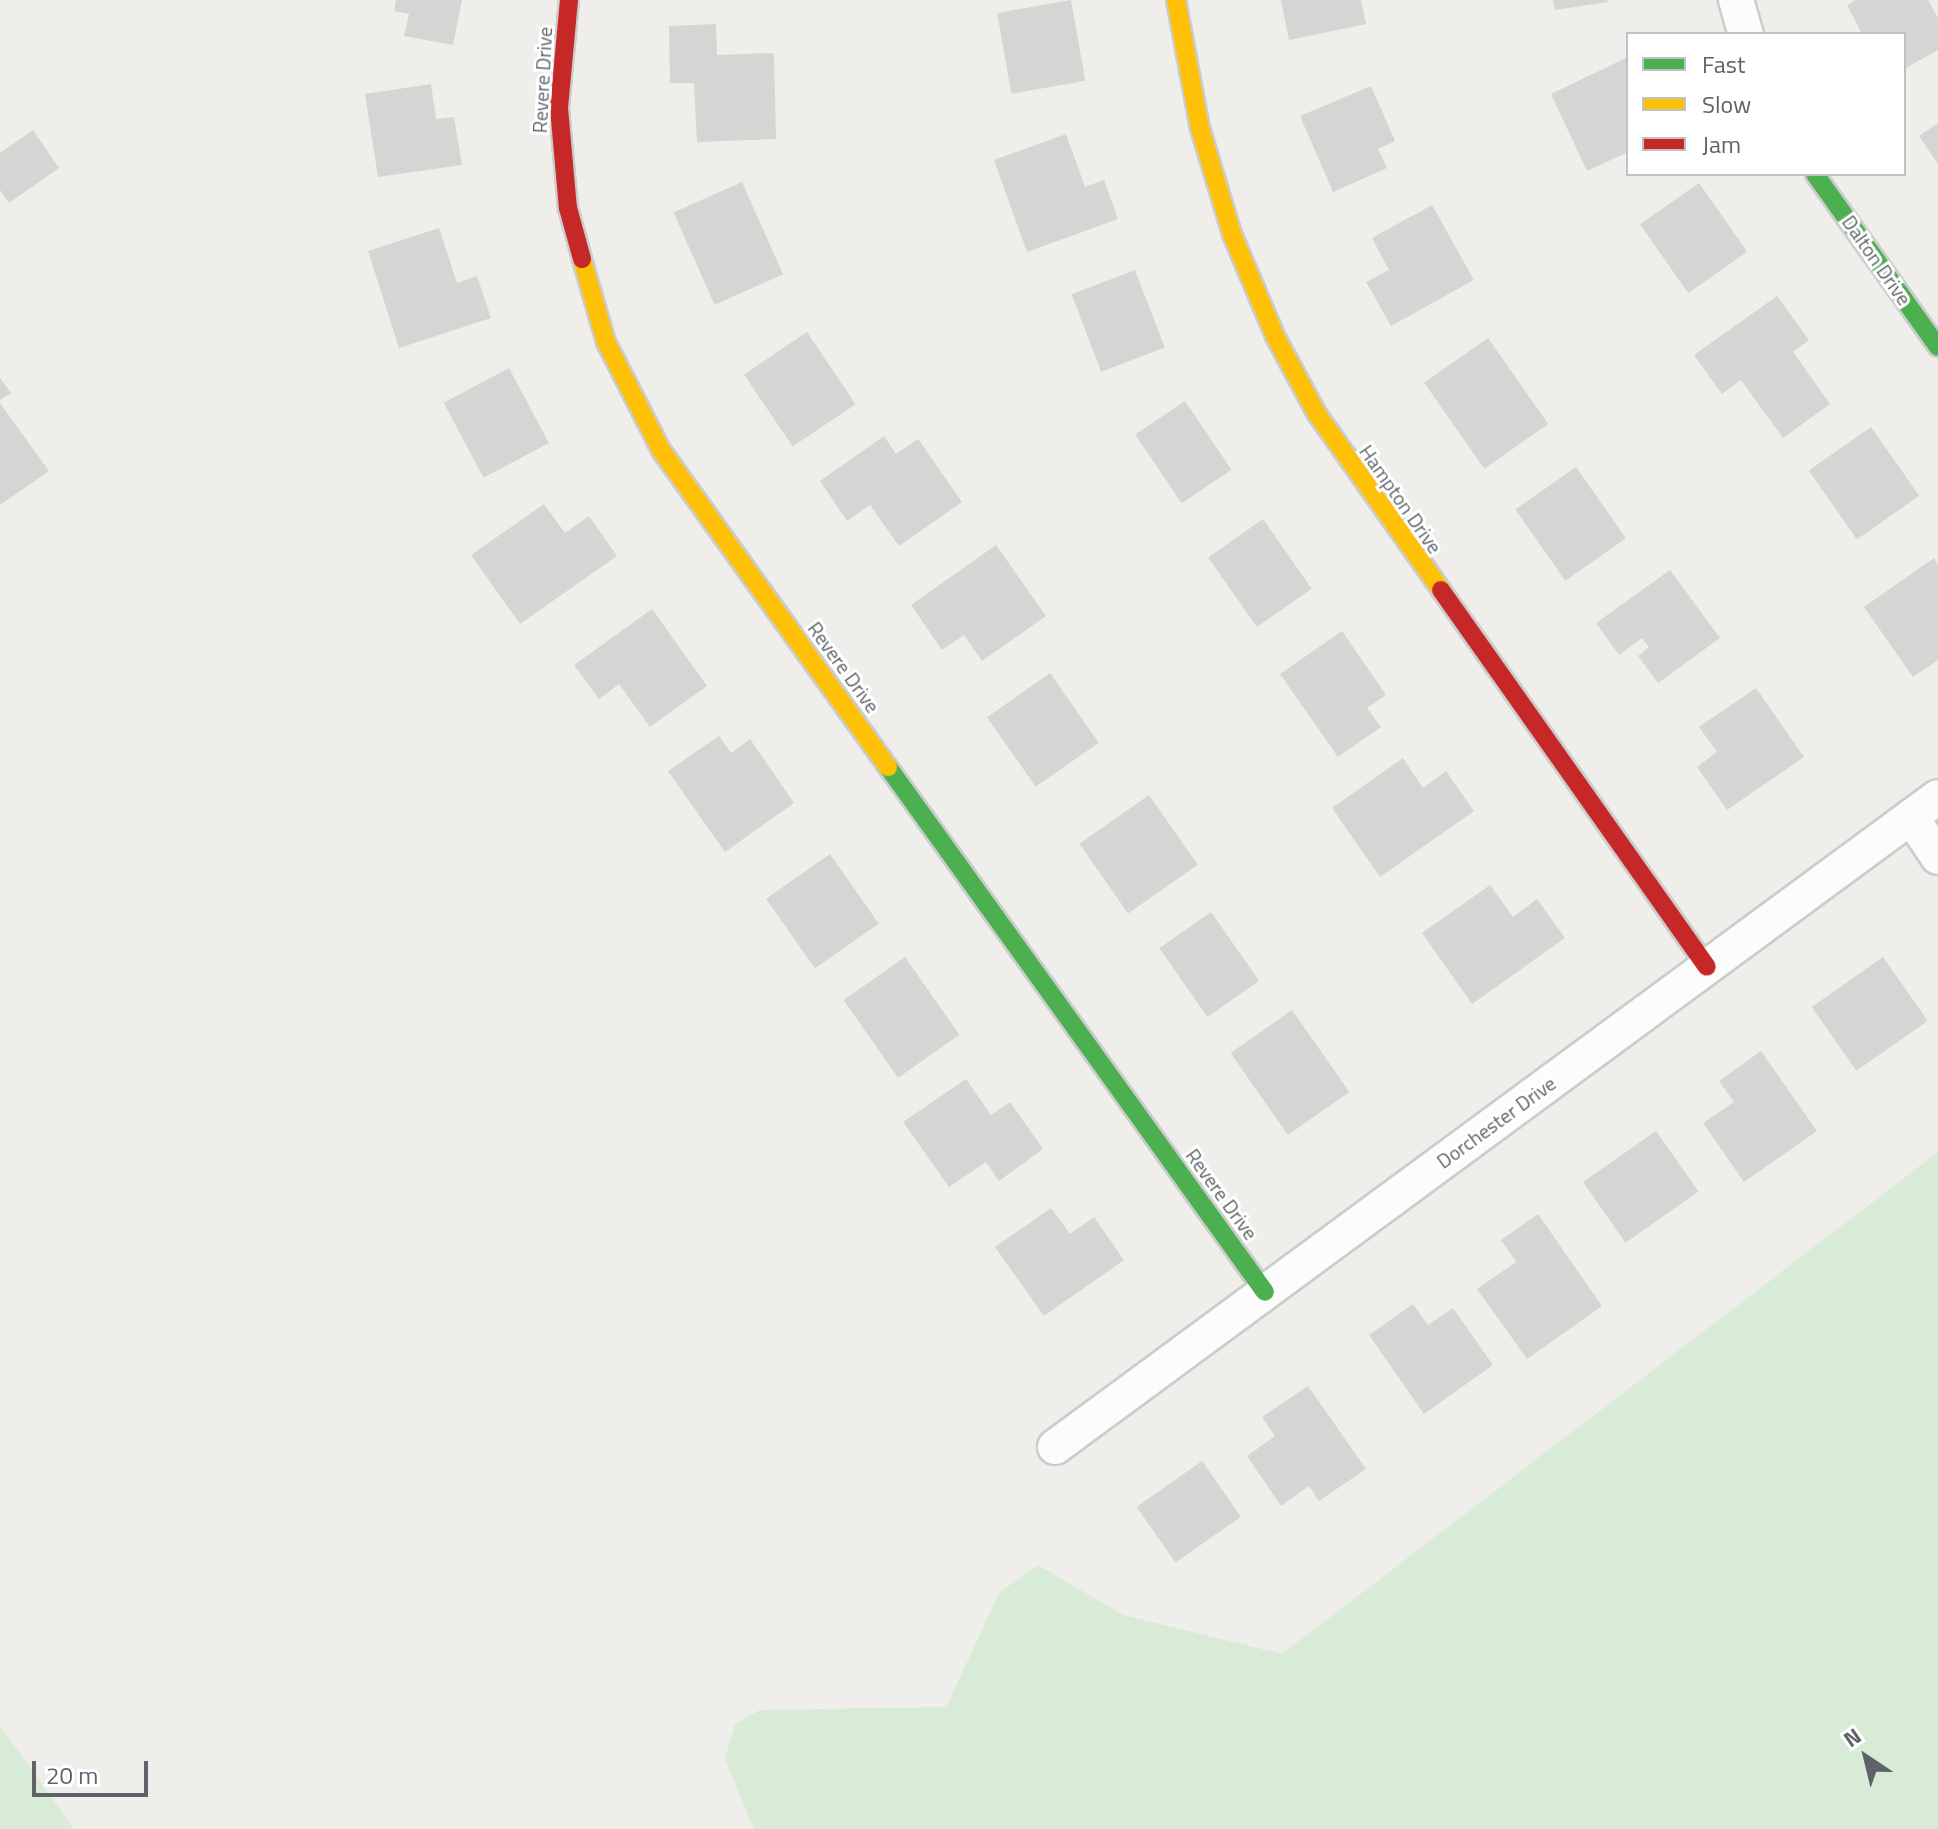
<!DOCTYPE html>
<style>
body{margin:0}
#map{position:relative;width:1938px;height:1829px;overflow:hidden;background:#efeeea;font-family:"Titillium Web",sans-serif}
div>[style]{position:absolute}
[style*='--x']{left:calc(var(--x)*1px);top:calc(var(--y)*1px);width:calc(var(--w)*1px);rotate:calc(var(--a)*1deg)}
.green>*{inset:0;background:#d8ebd6}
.building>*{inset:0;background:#d6d5d3;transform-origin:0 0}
.roads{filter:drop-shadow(2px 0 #cbcccc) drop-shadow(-2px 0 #cbcccc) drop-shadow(0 2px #cbcccc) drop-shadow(0 -2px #cbcccc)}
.street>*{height:34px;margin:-17px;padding:0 17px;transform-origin:17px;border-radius:17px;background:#fdfcfc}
.fast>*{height:18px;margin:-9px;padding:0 9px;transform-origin:9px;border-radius:9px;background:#4caf50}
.slow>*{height:18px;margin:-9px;padding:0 9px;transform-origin:9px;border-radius:9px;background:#ffc107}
.jam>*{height:18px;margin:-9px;padding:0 9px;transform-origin:9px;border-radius:9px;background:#c62828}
span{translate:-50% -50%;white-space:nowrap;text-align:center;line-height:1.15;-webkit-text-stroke:6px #fff;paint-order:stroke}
.street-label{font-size:20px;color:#5f6368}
.legend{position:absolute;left:1626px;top:32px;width:280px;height:144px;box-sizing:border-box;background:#fff;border:2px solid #bfc1c3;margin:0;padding:10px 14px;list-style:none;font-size:24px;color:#5f6368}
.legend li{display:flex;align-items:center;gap:16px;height:40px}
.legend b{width:40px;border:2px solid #bfc1c3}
.north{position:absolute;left:1826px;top:1717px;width:80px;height:80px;-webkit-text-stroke:6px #fff;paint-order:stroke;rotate:325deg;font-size:22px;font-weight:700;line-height:32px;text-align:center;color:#5f6368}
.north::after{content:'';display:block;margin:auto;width:28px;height:36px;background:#5f6368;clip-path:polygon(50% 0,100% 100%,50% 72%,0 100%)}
.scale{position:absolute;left:32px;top:1761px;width:116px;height:36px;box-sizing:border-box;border:4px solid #5f6368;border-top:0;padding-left:10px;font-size:24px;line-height:28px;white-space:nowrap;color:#5f6368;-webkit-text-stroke:6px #fff;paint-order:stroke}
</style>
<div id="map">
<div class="green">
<i style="clip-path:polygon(1938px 1152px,1938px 1829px,754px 1829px,725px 1759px,735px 1724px,760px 1710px,946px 1707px,1000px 1592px,1038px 1565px,1123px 1615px,1282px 1654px)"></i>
<i style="clip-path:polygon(0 1726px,74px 1829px,0 1829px)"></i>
</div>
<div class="building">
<i style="clip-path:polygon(396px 0,462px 0,453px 45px,404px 36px,409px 14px,394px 11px)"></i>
<i style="left:1071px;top:0;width:82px;height:75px;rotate:80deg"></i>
<i style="clip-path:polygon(1281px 0,1361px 0,1366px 24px,1289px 40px)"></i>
<i style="clip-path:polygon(1553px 0,1607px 0,1608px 2px,1555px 10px)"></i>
<i style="clip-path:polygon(1856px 0,1928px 0,1938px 18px,1938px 50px,1904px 69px,1904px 34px,1862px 34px,1847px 5px)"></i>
<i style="clip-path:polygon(716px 24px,717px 55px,774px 53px,776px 139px,697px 142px,694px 83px,670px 83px,669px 26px)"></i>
<i style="clip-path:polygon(1628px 57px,1628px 152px,1587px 171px,1551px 94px)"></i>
<i style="clip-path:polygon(431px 84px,436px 119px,454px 117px,462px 165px,378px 177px,365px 94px)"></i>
<i style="clip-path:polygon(1371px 86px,1395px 141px,1378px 149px,1387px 168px,1333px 192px,1300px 116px)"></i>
<i style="clip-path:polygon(1938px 123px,1938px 164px,1919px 136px)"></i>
<i style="clip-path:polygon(33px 130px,59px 168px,9px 203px,0 190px,0 153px)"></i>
<i style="clip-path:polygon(1066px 134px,1085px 187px,1104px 180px,1118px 219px,1027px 252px,994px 160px)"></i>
<i style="left:742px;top:182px;width:101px;height:75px;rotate:66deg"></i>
<i style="left:1699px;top:183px;width:84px;height:72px;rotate:55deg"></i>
<i style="clip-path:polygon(1432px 205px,1474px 280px,1391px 326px,1366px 282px,1389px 270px,1372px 238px)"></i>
<i style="clip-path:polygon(439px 228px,457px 283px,477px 276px,491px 318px,399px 348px,368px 251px)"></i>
<i style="left:1135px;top:270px;width:83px;height:68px;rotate:69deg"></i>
<i style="clip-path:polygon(1777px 296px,1809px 340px,1793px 352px,1830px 404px,1783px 438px,1741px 380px,1722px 394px,1694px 355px)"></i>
<i style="left:807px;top:332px;width:87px;height:76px;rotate:56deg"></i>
<i style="left:1488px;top:338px;width:105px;height:78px;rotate:55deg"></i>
<i style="left:509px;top:368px;width:85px;height:74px;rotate:62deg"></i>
<i style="clip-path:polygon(0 378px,11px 393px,0 400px)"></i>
<i style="left:1185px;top:401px;width:83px;height:60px;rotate:56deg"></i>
<i style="clip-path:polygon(0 403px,49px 471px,0 505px)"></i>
<i style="left:1871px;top:427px;width:84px;height:76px;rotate:55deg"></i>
<i style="clip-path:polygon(884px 436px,896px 454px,918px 439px,962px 502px,899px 546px,870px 505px,847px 521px,820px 481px)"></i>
<i style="left:1576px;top:467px;width:87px;height:74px;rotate:55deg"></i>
<i style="clip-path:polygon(544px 504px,565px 533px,589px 516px,617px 556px,520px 624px,471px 555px)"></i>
<i style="left:1263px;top:519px;width:85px;height:67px;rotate:55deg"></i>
<i style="clip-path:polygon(996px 545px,1046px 616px,982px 661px,964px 635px,942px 650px,911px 605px)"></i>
<i style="clip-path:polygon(1934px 558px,1938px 565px,1938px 660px,1913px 677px,1864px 607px)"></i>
<i style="clip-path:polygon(1670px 570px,1720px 638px,1658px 683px,1638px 656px,1649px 647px,1642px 638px,1619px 655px,1596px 623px)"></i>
<i style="clip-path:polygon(652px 609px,707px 686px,650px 727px,619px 684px,599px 699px,574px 665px)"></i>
<i style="clip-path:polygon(1342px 631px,1386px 695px,1367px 708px,1381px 727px,1338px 757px,1280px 674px)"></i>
<i style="left:1050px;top:673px;width:85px;height:77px;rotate:55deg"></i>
<i style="clip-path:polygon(1756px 688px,1804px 757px,1727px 810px,1697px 767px,1717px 752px,1699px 727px)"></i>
<i style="clip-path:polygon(719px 736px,731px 753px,750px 739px,794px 803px,725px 852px,668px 771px)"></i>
<i style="clip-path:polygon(1403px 758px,1423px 788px,1446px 771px,1474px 811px,1380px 877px,1332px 808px)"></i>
<i style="left:1149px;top:795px;width:85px;height:85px;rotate:55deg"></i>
<i style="left:830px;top:854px;width:85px;height:78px;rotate:55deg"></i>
<i style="clip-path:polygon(1490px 885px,1513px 917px,1537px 899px,1565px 938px,1472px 1004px,1422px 933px)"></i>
<i style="left:1211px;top:912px;width:84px;height:63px;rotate:55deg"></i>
<i style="left:905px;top:957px;width:95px;height:75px;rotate:55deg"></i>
<i style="left:1883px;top:957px;width:78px;height:87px;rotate:55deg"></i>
<i style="left:1292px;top:1010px;width:100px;height:75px;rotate:55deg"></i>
<i style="clip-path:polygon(1761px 1051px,1817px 1131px,1744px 1182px,1703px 1123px,1734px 1102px,1719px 1081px)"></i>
<i style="clip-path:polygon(966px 1079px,991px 1115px,1010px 1102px,1043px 1149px,999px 1181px,986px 1162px,949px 1187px,903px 1122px)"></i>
<i style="left:1656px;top:1131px;width:74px;height:89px;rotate:55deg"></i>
<i style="clip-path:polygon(1051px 1208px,1070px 1234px,1094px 1217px,1124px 1260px,1044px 1316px,995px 1247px)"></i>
<i style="clip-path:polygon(1538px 1214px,1602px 1306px,1527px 1359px,1477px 1289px,1516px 1262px,1501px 1240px)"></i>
<i style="clip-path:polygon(1413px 1304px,1428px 1325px,1453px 1308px,1493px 1365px,1424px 1414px,1369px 1335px)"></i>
<i style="clip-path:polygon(1308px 1386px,1366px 1469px,1319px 1501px,1309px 1486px,1281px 1506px,1247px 1456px,1275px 1436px,1262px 1417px)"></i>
<i style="left:1202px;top:1461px;width:68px;height:80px;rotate:55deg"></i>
</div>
<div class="roads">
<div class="street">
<i style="--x:1736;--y:0;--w:35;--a:74"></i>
<i style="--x:1911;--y:817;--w:48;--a:56"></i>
<i style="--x:1055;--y:1447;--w:1096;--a:-36.36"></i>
</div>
<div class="fast">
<i style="--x:1815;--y:174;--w:212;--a:54.6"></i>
<i style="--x:888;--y:767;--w:646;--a:54.32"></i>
</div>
<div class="slow">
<i style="--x:1176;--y:0;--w:130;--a:79.4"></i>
<i style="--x:1200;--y:128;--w:111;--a:73.2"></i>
<i style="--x:1232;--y:234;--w:111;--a:67.1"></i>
<i style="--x:1275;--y:336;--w:89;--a:61.7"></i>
<i style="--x:1317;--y:414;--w:215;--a:54.8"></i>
<i style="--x:582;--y:259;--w:86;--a:73.9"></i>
<i style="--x:606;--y:342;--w:121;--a:63"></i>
<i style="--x:661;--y:450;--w:390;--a:54.4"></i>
</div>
<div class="jam">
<i style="--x:569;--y:0;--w:108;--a:95.3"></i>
<i style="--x:559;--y:108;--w:100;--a:84.9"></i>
<i style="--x:568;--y:208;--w:53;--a:74.6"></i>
<i style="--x:1441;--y:590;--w:461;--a:54.8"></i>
</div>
</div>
<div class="street-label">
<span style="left:542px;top:80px;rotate:-87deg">Revere Drive</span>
<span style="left:1877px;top:260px;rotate:55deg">Dalton Drive</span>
<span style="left:1401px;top:499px;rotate:55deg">Hampton Drive</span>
<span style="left:844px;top:667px;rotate:54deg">Revere Drive</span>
<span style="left:1496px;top:1122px;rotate:-36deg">Dorchester Drive</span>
<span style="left:1222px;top:1194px;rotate:54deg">Revere Drive</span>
</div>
<ul class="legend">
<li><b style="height:10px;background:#4caf50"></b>Fast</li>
<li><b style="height:10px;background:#ffc107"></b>Slow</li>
<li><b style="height:10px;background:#c62828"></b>Jam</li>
</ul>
<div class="north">N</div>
<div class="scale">20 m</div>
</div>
